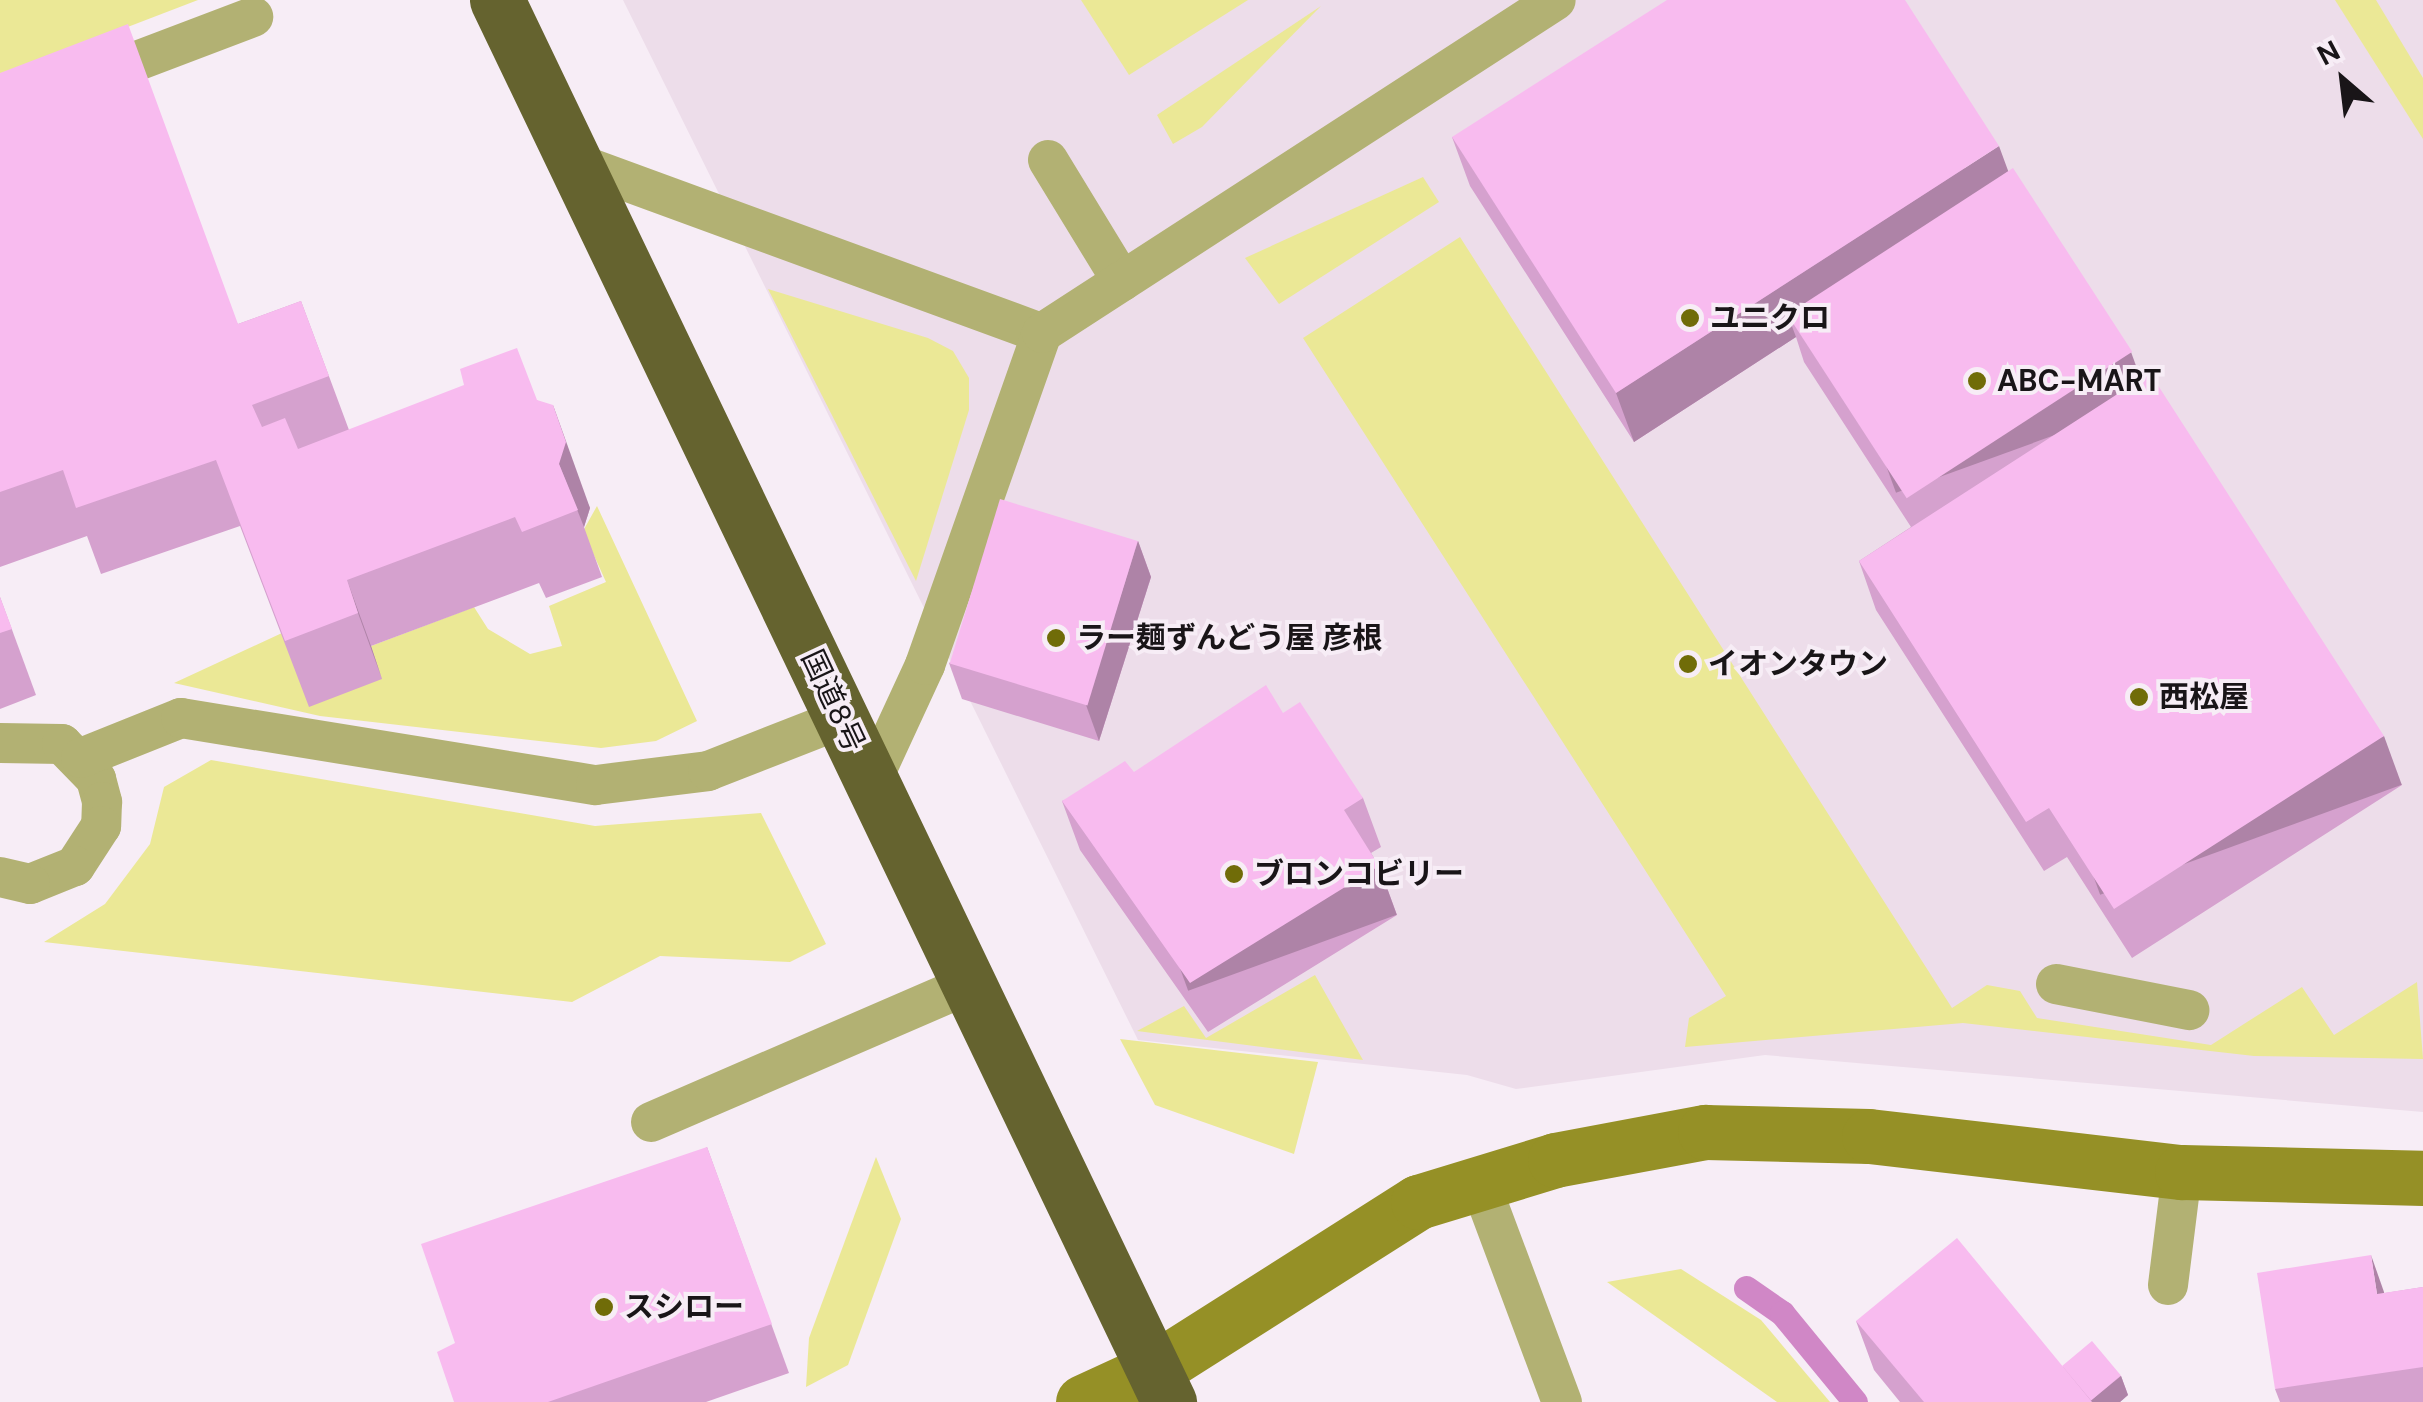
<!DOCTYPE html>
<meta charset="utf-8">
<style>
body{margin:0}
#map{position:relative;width:2423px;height:1402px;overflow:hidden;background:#f7edf6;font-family:"DM Sans","Noto Sans JP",sans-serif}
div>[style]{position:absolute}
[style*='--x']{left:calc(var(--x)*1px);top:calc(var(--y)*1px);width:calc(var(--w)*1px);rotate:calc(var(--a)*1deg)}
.built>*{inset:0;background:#edddea}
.green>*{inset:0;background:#ebe896}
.stream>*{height:25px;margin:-12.5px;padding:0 12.5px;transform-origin:12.5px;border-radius:12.5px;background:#d087c6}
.lane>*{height:40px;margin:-20px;padding:0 20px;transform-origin:20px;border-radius:20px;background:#b2b173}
.secondary>*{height:55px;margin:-27.5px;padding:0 27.5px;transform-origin:27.5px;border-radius:27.5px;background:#959026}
.highway>*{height:55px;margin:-27.5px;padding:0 27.5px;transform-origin:27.5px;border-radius:27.5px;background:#65632f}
.wall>*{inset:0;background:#d5a1ce}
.shaded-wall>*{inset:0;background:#ae83a7;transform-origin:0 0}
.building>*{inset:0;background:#f8bbef;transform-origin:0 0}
.dots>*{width:28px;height:28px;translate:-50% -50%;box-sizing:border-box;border:5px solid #f7edf6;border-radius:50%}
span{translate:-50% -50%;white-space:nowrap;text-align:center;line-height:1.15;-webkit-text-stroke:8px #f7edf6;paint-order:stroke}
.poi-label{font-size:30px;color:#191518;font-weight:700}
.left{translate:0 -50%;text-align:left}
.street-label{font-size:30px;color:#191518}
.north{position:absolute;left:2293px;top:30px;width:100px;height:100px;-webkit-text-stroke:8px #f7edf6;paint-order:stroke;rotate:332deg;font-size:28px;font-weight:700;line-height:40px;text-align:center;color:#191518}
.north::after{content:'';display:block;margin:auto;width:35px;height:45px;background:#191518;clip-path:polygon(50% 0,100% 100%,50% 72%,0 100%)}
</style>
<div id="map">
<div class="built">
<i style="clip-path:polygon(623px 0,2423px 0,2423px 1112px,1765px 1055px,1516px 1089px,1467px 1075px,1138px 1040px)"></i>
</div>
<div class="green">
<i style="clip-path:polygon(0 0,198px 0,0 76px)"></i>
<i style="clip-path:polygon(1081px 0,1248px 0,1129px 75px)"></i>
<i style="clip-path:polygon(2335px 0,2376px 0,2423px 78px,2423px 139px)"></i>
<i style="clip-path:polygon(1321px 6px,1202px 127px,1173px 144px,1157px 115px)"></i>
<i style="clip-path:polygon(1423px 177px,1439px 202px,1279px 304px,1245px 258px)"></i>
<i style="clip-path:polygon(1460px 237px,1952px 1008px,1987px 985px,2020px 991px,2037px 1018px,2211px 1045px,2302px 987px,2334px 1035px,2417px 982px,2423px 1059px,2254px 1056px,1963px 1023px,1685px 1047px,1689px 1018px,1726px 996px,1303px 338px)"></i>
<i style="clip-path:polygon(768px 289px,928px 338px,953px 351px,969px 378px,969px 410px,916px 581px)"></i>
<i style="clip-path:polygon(597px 506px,697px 721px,656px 741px,601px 748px,320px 716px,174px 683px,282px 633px,371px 646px,474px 607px,488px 629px,530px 654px,562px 646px,549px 606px,606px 582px,583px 531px)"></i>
<i style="clip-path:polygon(211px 760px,595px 826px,761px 813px,826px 944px,790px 962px,660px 956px,572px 1002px,44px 942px,105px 904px,150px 844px,164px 787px)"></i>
<i style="clip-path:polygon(1315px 975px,1363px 1060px,1137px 1031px,1184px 1006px,1206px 1038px)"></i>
<i style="clip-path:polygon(1120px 1039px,1318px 1062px,1294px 1154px,1155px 1105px)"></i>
<i style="clip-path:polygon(876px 1157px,901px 1219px,848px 1365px,806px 1387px,809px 1338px)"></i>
<i style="clip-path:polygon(1681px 1269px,1761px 1320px,1830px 1402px,1777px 1402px,1607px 1282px)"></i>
</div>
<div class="stream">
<i style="--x:1746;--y:1288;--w:44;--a:34.8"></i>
<i style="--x:1782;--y:1313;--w:115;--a:50.6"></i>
</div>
<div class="lane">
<i style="--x:0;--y:113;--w:271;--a:-20.8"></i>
<i style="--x:1048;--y:160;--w:142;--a:58.6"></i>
<i style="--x:579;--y:164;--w:493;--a:20.1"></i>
<i style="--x:0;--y:743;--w:62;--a:0.9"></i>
<i style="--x:62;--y:744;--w:49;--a:45.8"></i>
<i style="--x:96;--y:779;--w:24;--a:75"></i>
<i style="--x:102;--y:802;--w:24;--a:92"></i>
<i style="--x:101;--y:826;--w:48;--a:123"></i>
<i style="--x:75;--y:866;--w:48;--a:158.2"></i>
<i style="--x:30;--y:884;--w:31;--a:-167"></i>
<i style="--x:81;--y:758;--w:108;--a:-21.8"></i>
<i style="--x:181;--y:718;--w:420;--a:9.2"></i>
<i style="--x:596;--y:785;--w:113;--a:-7.1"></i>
<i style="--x:708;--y:771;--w:143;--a:-21.4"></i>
<i style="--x:871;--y:782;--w:129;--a:-65.2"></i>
<i style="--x:925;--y:665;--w:352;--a:-70.6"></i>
<i style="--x:1042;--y:333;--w:612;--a:-32.94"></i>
<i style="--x:2056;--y:984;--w:136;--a:11.1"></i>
<i style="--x:651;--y:1122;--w:344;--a:-23.4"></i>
<i style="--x:1480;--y:1183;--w:234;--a:69.5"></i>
<i style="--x:2168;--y:1285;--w:114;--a:-82.9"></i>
</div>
<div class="secondary">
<i style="--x:1083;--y:1402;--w:79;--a:-24.6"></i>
<i style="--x:1155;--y:1369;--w:312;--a:-32.4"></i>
<i style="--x:1418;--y:1202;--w:143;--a:-17"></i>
<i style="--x:1555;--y:1160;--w:153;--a:-10.6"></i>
<i style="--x:1705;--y:1132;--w:164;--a:1.4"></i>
<i style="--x:1869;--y:1136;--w:315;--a:6.6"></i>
<i style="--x:2182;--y:1172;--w:241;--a:1.4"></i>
</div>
<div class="highway">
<i style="--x:497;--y:0;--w:1555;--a:64.39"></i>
</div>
<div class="wall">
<i style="clip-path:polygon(0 73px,238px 324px,301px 301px,349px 430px,537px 400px,590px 508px,584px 527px,602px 577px,546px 598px,539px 583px,371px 646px,382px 679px,309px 707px,240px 526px,101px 574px,87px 536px,0 567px)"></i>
<i style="clip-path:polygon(1452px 137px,2008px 171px,2402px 785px,2132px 958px,2067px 857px,2044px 871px,1876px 610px,1859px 561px,1911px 527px,1804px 362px,1796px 337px,1634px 442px,1470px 186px)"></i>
<i style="clip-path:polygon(1138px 541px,1151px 577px,1099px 741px,962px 699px,949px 663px)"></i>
<i style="clip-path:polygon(0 597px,36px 695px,0 709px)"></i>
<i style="clip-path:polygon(1283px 713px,1363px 798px,1381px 847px,1371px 853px,1379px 866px,1397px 915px,1208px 1032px,1080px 850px,1062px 801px)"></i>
<i style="clip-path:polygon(707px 1147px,789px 1373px,706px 1402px,454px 1402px,455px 1343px)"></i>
<i style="clip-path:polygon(2423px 1287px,2423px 1402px,2280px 1402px,2275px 1389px,2385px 1293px)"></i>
<i style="clip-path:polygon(1856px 1321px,2063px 1367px,2121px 1376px,2128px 1395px,2120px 1402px,1900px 1402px,1874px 1370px)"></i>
</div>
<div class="shaded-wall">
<i style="clip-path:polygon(1999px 146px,2017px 195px,1787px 313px,1796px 337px,1634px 442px,1616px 393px)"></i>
<i style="left:2131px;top:352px;width:52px;height:269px;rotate:70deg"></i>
<i style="clip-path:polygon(553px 405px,590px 508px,584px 527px,559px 464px)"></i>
<i style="clip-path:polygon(1138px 541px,1151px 577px,1099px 741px,1086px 705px)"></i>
<i style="clip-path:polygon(347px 580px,371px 646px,382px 679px,358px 613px)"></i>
<i style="left:2384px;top:736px;width:52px;height:321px;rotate:70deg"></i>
<i style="left:1379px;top:866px;width:52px;height:222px;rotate:70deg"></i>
<i style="clip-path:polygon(2371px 1255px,2384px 1292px,2390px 1331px,2377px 1294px)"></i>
<i style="clip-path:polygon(2121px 1376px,2128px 1395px,2120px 1402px,2089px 1402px)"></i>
</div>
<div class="building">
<i style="clip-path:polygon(1667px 0,1905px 0,1999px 146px,1616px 393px,1452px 137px)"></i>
<i style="clip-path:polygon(128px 24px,238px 324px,301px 301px,329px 376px,252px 405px,262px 427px,285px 418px,298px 449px,464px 385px,460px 369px,517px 348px,537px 400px,553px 405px,566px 442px,559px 464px,578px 510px,522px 532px,515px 517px,347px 580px,358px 613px,285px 641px,216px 460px,76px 508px,63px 470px,0 492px,0 73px)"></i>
<i style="left:2013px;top:168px;width:219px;height:269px;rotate:57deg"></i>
<i style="clip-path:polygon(2150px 373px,2384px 736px,2114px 909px,2049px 808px,2026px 822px,1859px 561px)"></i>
<i style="left:1000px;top:499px;width:144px;height:172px;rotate:17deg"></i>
<i style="clip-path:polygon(0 597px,12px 629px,0 633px)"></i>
<i style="clip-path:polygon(1266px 685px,1283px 713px,1300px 702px,1363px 798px,1344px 810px,1379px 866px,1190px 983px,1062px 801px,1125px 761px,1134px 772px)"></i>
<i style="clip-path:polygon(707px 1147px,772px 1324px,548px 1402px,454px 1402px,437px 1352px,455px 1343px,421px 1244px)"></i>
<i style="clip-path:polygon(1957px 1238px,2092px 1402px,1924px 1402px,1856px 1321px)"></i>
<i style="clip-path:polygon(2371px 1255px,2377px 1294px,2423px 1287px,2423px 1367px,2275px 1389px,2257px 1273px)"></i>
<i style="left:2092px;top:1341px;width:45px;height:39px;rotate:50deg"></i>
</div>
<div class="dots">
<i style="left:1690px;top:318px;background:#706c08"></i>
<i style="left:1977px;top:381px;background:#706c08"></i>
<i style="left:1056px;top:638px;background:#706c08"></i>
<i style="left:1688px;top:664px;background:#706c08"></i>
<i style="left:2139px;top:697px;background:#706c08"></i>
<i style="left:1234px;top:874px;background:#706c08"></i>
<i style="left:604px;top:1307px;background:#706c08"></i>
</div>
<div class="poi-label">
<span class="left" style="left:1710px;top:318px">ユニクロ</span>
<span class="left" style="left:1997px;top:381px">ABC-MART</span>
<span class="left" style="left:1076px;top:638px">ラー麺ずんどう屋 彦根</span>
<span class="left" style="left:1708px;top:664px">イオンタウン</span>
<span class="left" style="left:2159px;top:697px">西松屋</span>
<span class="left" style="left:1254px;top:874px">ブロンコビリー</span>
<span class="left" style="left:624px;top:1307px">スシロー</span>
</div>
<div class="street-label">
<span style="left:833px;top:701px;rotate:65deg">国道8号</span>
</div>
<div class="north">N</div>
</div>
